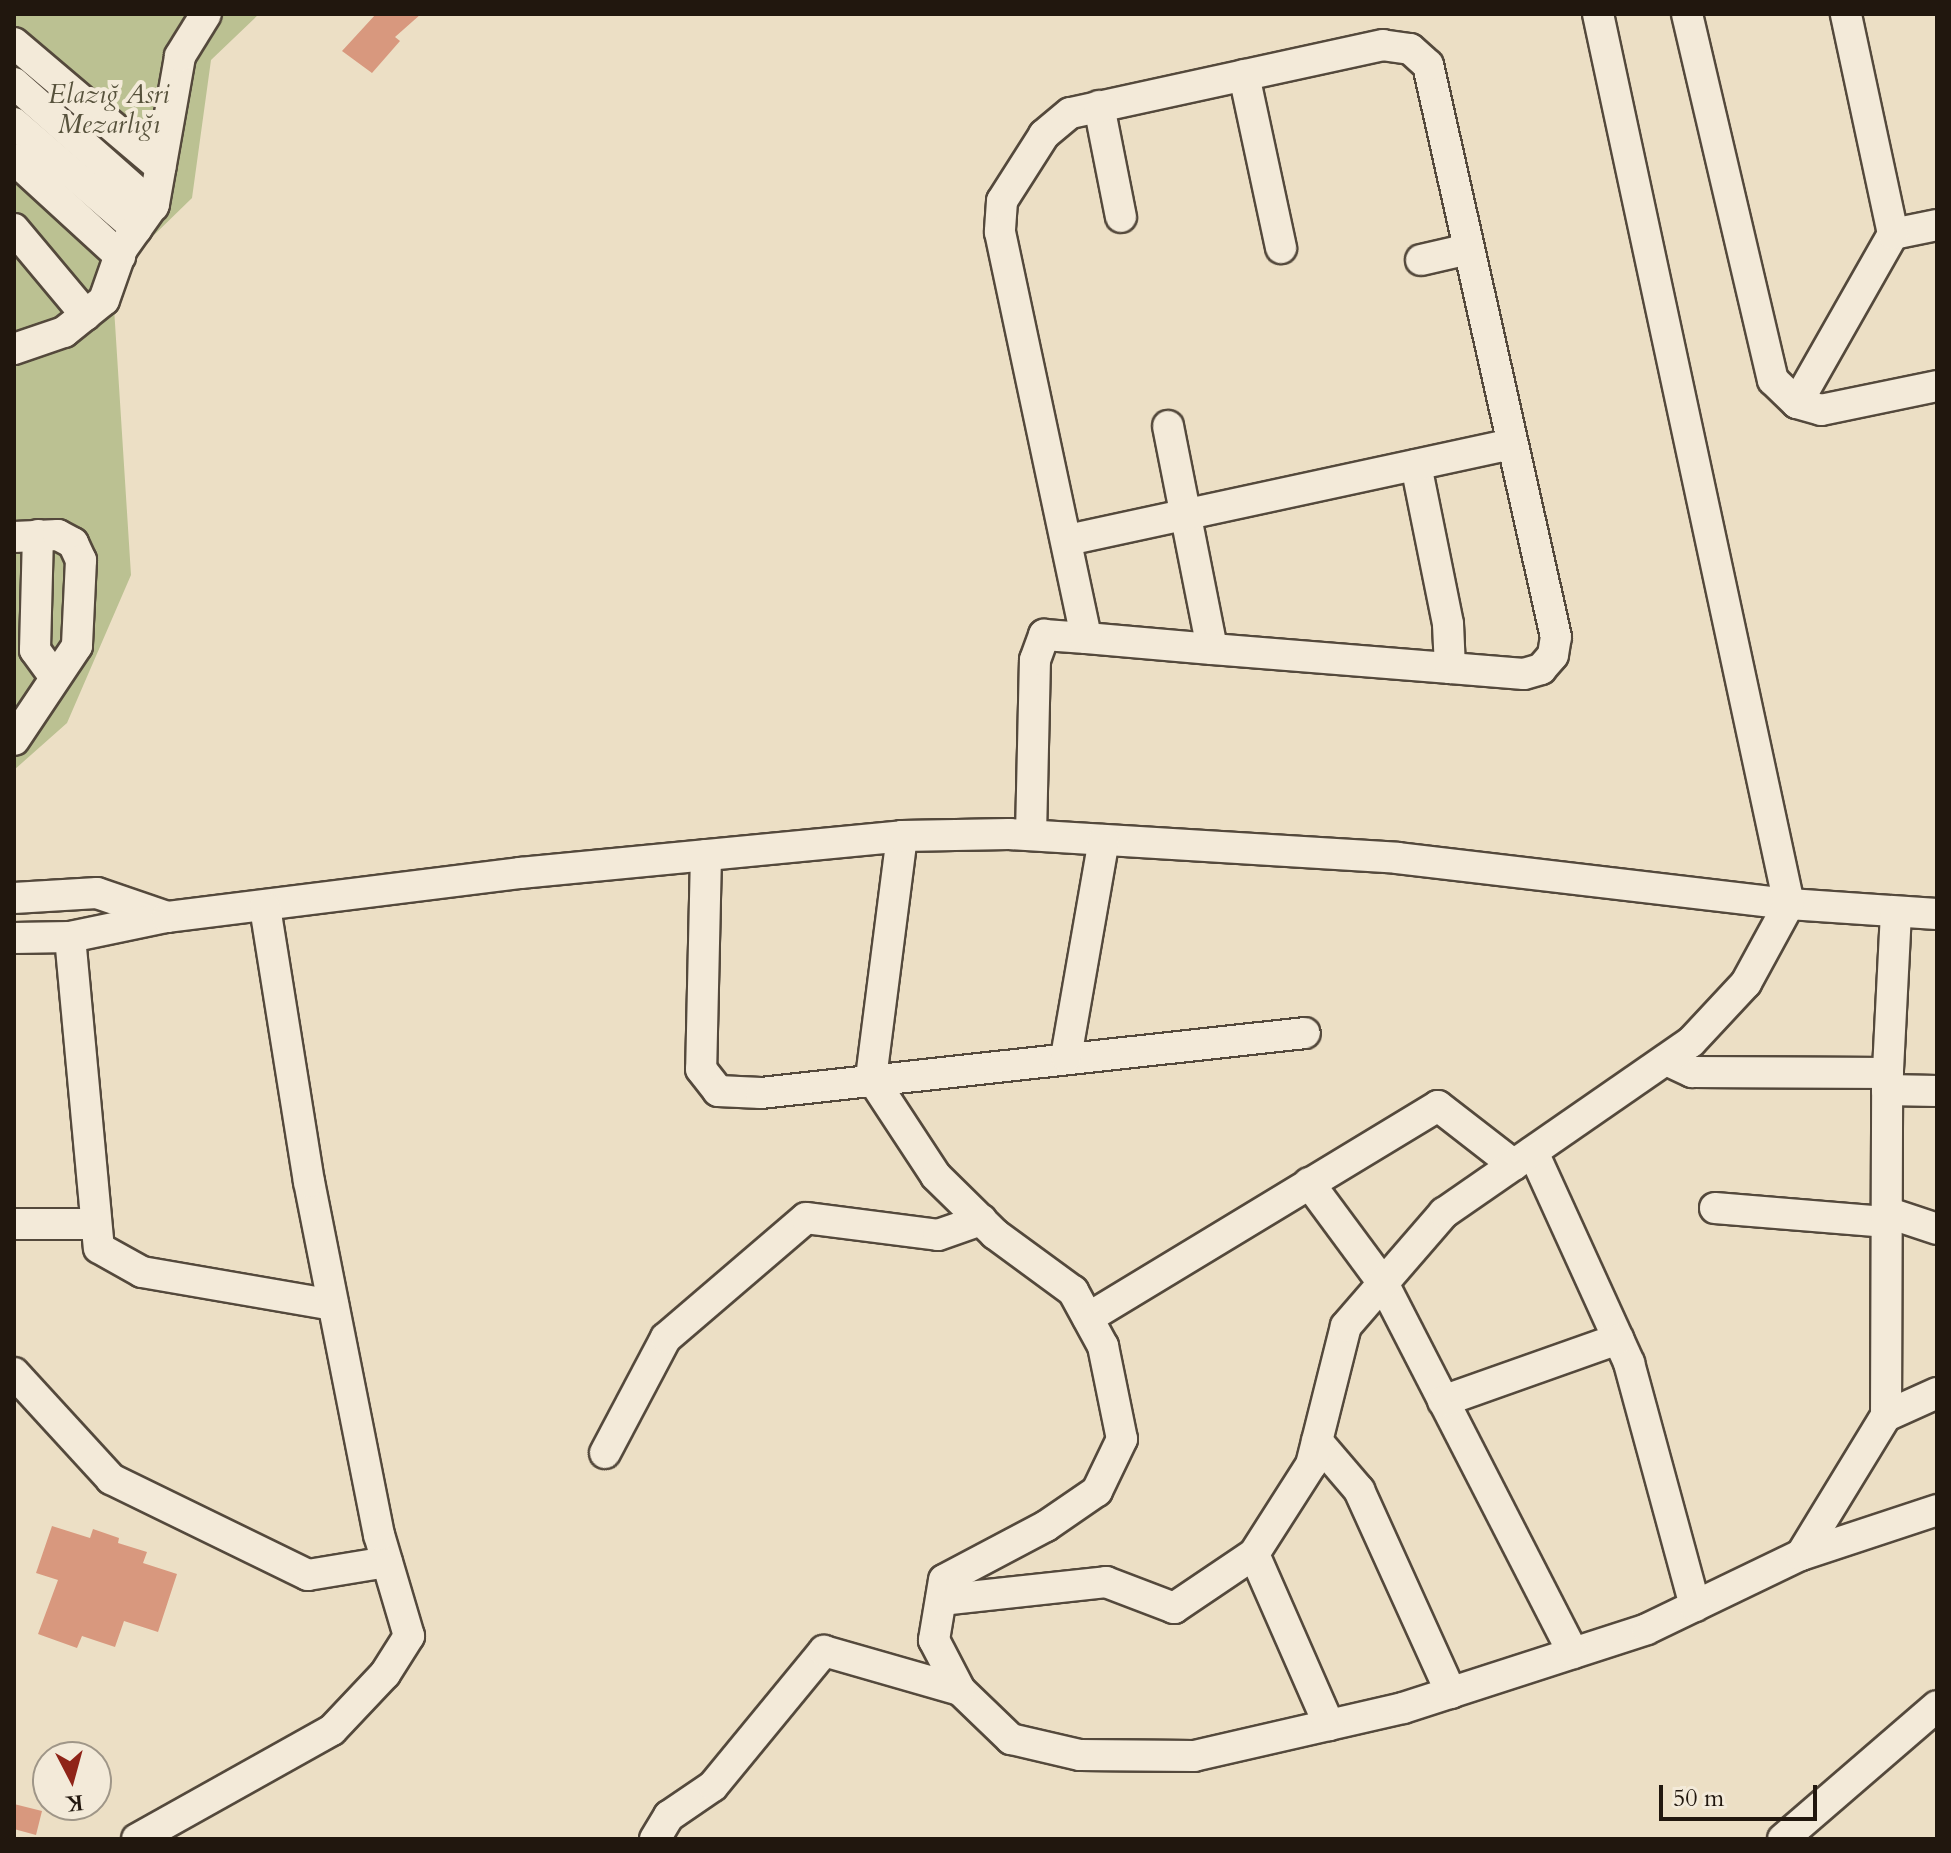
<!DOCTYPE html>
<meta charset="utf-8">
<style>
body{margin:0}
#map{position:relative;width:1951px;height:1853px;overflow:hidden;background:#ecdfc5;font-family:Cardo,serif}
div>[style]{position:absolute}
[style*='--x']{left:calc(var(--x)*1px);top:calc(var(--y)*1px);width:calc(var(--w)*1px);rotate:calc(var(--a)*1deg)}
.green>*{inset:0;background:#bbc192}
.building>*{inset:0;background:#d8987e}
.roads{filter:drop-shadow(2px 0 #54493c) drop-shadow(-2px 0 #54493c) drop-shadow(0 2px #54493c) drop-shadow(0 -2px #54493c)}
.minor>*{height:30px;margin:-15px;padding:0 15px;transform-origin:15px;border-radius:15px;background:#f3ead9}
span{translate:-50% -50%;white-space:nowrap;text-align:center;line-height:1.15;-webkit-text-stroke:8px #f3ead9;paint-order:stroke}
.park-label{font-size:26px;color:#57523c;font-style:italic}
.frame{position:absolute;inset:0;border:16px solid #21170e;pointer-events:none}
.north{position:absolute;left:32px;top:1741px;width:80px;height:80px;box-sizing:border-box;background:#f3ead9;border:2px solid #9f9688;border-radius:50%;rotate:174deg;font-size:22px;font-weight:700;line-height:32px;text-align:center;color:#21170e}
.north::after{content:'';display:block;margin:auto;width:28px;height:36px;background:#8f2418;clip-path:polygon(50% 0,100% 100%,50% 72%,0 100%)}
.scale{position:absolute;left:1659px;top:1785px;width:158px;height:36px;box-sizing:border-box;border:4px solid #21170e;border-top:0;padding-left:10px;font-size:24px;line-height:28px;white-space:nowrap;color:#21170e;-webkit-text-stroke:6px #f3ead9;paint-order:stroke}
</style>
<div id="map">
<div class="green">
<i style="clip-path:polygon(14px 14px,259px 14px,211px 60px,192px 198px,112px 276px,131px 575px,67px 723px,14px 770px)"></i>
</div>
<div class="building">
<i style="clip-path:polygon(376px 14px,421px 14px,395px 37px,400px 41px,372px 73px,342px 51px)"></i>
<i style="clip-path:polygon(52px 1526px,90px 1538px,93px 1529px,119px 1538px,118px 1543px,147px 1552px,143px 1563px,177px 1574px,158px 1632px,124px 1621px,115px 1647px,82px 1636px,77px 1648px,38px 1634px,58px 1580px,36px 1573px)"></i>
<i style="clip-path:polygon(14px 1804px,42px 1811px,36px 1835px,14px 1829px)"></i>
</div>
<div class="roads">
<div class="minor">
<i style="--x:1687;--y:14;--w:376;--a:76.8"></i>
<i style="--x:1773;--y:380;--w:33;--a:44"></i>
<i style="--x:1797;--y:403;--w:25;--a:16"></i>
<i style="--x:1821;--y:410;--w:118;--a:-11.7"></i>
<i style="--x:14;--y:43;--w:192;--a:40.3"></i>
<i style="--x:1244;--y:75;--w:177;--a:77.9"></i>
<i style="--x:14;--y:83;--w:186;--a:41.5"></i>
<i style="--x:1099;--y:106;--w:113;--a:78.8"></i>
<i style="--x:14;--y:123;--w:162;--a:40.8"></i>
<i style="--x:14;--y:159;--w:144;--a:42.5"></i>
<i style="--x:14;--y:229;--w:112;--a:50.1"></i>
<i style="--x:1893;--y:234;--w:45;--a:-11.6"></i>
<i style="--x:1421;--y:260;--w:49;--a:-12.9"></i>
<i style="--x:14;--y:349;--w:53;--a:-18.8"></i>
<i style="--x:64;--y:332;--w:51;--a:-38.7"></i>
<i style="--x:104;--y:300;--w:54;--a:-70.6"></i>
<i style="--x:122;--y:249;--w:55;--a:-54.6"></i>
<i style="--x:154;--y:204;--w:150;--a:-80"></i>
<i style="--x:180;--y:56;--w:49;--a:-58.2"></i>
<i style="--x:1797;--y:403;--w:194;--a:-60.4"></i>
<i style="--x:1893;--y:234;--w:225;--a:-102.1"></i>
<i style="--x:1168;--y:426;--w:227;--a:78.8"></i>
<i style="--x:1416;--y:465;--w:162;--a:78.6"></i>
<i style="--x:1448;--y:624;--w:44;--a:87.4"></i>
<i style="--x:38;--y:535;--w:115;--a:91.5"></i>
<i style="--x:35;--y:650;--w:34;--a:54"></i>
<i style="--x:14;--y:537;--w:44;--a:-2.6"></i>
<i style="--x:58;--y:535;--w:17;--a:28"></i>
<i style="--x:73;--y:543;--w:19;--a:65"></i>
<i style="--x:81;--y:560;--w:86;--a:92.7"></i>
<i style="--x:77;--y:646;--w:113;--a:123.8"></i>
<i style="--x:1068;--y:540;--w:454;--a:-12.2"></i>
<i style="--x:1031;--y:835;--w:175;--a:-88.7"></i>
<i style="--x:1035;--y:660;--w:27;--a:-70"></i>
<i style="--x:1044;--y:635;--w:42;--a:4.1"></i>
<i style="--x:1086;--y:638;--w:126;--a:5"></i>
<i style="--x:1212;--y:649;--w:239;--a:4.6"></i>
<i style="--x:1450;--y:668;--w:74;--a:4.6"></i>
<i style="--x:1524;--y:674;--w:18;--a:-16"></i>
<i style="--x:1541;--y:669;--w:18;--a:-49"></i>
<i style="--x:1553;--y:655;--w:18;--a:-81"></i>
<i style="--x:1556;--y:637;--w:586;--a:-102.61"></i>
<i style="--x:1428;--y:65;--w:24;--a:-138"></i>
<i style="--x:1410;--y:49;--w:27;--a:-172"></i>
<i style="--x:1383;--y:45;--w:320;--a:167.7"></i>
<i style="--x:1070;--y:113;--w:34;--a:140"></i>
<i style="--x:1044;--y:135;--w:78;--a:122.5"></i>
<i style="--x:1002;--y:201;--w:31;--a:94"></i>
<i style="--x:1000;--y:232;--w:415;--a:78"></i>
<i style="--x:902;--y:836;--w:243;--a:97.3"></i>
<i style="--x:871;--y:1077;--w:118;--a:56.7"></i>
<i style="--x:936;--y:1176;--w:83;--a:44.5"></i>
<i style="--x:995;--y:1234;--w:97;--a:36.2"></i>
<i style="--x:1073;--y:1291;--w:63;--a:61.4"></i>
<i style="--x:1103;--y:1346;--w:95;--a:78.5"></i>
<i style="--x:1122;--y:1439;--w:58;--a:115.7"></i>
<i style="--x:1097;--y:1491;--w:62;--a:145.5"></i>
<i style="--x:1046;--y:1526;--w:115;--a:152.1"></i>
<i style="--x:944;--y:1580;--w:61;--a:99.5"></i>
<i style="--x:934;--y:1640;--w:56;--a:62.5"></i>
<i style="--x:960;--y:1690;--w:71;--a:43.9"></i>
<i style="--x:1011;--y:1739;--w:71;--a:13.1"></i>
<i style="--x:1080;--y:1755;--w:114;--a:0.5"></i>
<i style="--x:1194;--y:1756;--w:214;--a:-12.9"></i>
<i style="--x:1403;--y:1708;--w:256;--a:-17.9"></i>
<i style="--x:1647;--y:1629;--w:171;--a:-25.7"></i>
<i style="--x:1801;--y:1555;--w:143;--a:-18.3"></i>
<i style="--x:706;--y:855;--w:214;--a:91.3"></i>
<i style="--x:701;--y:1069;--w:28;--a:52"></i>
<i style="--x:718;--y:1091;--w:43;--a:2.7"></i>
<i style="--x:761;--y:1093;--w:547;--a:-6.29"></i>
<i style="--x:14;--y:898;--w:83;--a:-3.4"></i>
<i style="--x:97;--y:893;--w:74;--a:18.9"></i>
<i style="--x:70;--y:937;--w:312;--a:84.7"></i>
<i style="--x:99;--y:1248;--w:49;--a:29.2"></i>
<i style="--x:142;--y:1272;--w:194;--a:9.8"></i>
<i style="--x:14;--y:938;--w:56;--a:-1"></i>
<i style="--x:70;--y:937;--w:99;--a:-11.7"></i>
<i style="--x:167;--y:917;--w:356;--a:-7.1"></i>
<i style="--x:520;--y:873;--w:384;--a:-5.5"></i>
<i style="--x:902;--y:836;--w:107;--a:-1.1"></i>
<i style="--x:1009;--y:834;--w:389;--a:3.5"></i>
<i style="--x:1397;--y:858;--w:395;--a:6.7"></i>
<i style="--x:1789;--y:904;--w:148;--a:3.9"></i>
<i style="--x:1066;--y:1057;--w:220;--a:-80.1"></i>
<i style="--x:1666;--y:1060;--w:29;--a:25"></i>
<i style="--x:1692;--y:1072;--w:196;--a:0.3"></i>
<i style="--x:1887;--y:1090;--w:50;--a:1.1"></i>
<i style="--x:1533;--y:1152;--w:232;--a:65.5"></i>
<i style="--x:1629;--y:1363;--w:252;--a:74.8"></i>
<i style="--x:1309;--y:1183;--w:124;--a:53.5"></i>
<i style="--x:1383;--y:1283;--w:416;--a:62.8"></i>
<i style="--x:1715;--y:1208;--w:173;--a:4.7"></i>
<i style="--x:1886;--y:1212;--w:54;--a:18.4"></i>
<i style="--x:14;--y:1224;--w:78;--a:0"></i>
<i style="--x:1088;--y:1318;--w:409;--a:-31.2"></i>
<i style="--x:1438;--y:1106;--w:96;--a:37.8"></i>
<i style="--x:14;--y:1373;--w:144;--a:47.5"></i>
<i style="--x:111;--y:1479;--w:219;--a:26"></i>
<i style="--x:308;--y:1575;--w:80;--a:-9.3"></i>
<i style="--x:1443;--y:1401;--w:186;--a:-19.5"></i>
<i style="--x:1886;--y:1416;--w:326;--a:-89.8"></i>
<i style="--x:1887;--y:1090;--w:178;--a:-87.1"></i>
<i style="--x:1317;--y:1441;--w:65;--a:49.4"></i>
<i style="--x:1359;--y:1490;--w:223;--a:65.6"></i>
<i style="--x:605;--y:1453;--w:130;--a:-62.1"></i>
<i style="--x:666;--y:1338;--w:184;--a:-40.6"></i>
<i style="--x:806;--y:1218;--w:133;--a:7.3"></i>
<i style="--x:938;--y:1235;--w:46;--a:-19.2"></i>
<i style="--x:1254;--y:1554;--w:187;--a:66.3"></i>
<i style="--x:1801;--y:1555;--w:163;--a:-58.6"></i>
<i style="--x:1886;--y:1416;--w:56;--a:-24.3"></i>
<i style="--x:941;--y:1600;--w:166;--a:-6.2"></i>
<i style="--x:1106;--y:1582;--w:73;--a:20.9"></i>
<i style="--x:1174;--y:1608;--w:97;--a:-34"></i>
<i style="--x:1254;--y:1554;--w:106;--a:-57.4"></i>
<i style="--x:1311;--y:1465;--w:143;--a:-75.9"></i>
<i style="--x:1346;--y:1326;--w:150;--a:-49.1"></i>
<i style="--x:1444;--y:1213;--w:300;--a:-34.7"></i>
<i style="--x:1691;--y:1042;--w:81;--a:-47"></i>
<i style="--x:1746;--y:983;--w:90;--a:-61.4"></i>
<i style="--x:1789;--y:904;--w:910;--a:-102.11"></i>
<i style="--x:137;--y:1839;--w:223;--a:-29.2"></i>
<i style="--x:332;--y:1730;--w:77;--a:-46.6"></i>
<i style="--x:385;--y:1674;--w:45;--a:-57.7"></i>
<i style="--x:409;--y:1636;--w:105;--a:-106.5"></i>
<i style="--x:379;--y:1535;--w:360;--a:-101.2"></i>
<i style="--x:309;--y:1182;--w:278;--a:-99.1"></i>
<i style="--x:655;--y:1839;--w:27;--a:-59"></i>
<i style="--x:669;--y:1816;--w:53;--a:-34.3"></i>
<i style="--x:713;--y:1786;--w:175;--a:-50.6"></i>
<i style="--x:824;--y:1651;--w:141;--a:16"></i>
<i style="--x:1783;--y:1839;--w:203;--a:-40.8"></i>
</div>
</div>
<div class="park-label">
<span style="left:109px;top:110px">Elazığ Asri<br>Mezarlığı</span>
</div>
<div class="frame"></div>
<div class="north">K</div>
<div class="scale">50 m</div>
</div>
